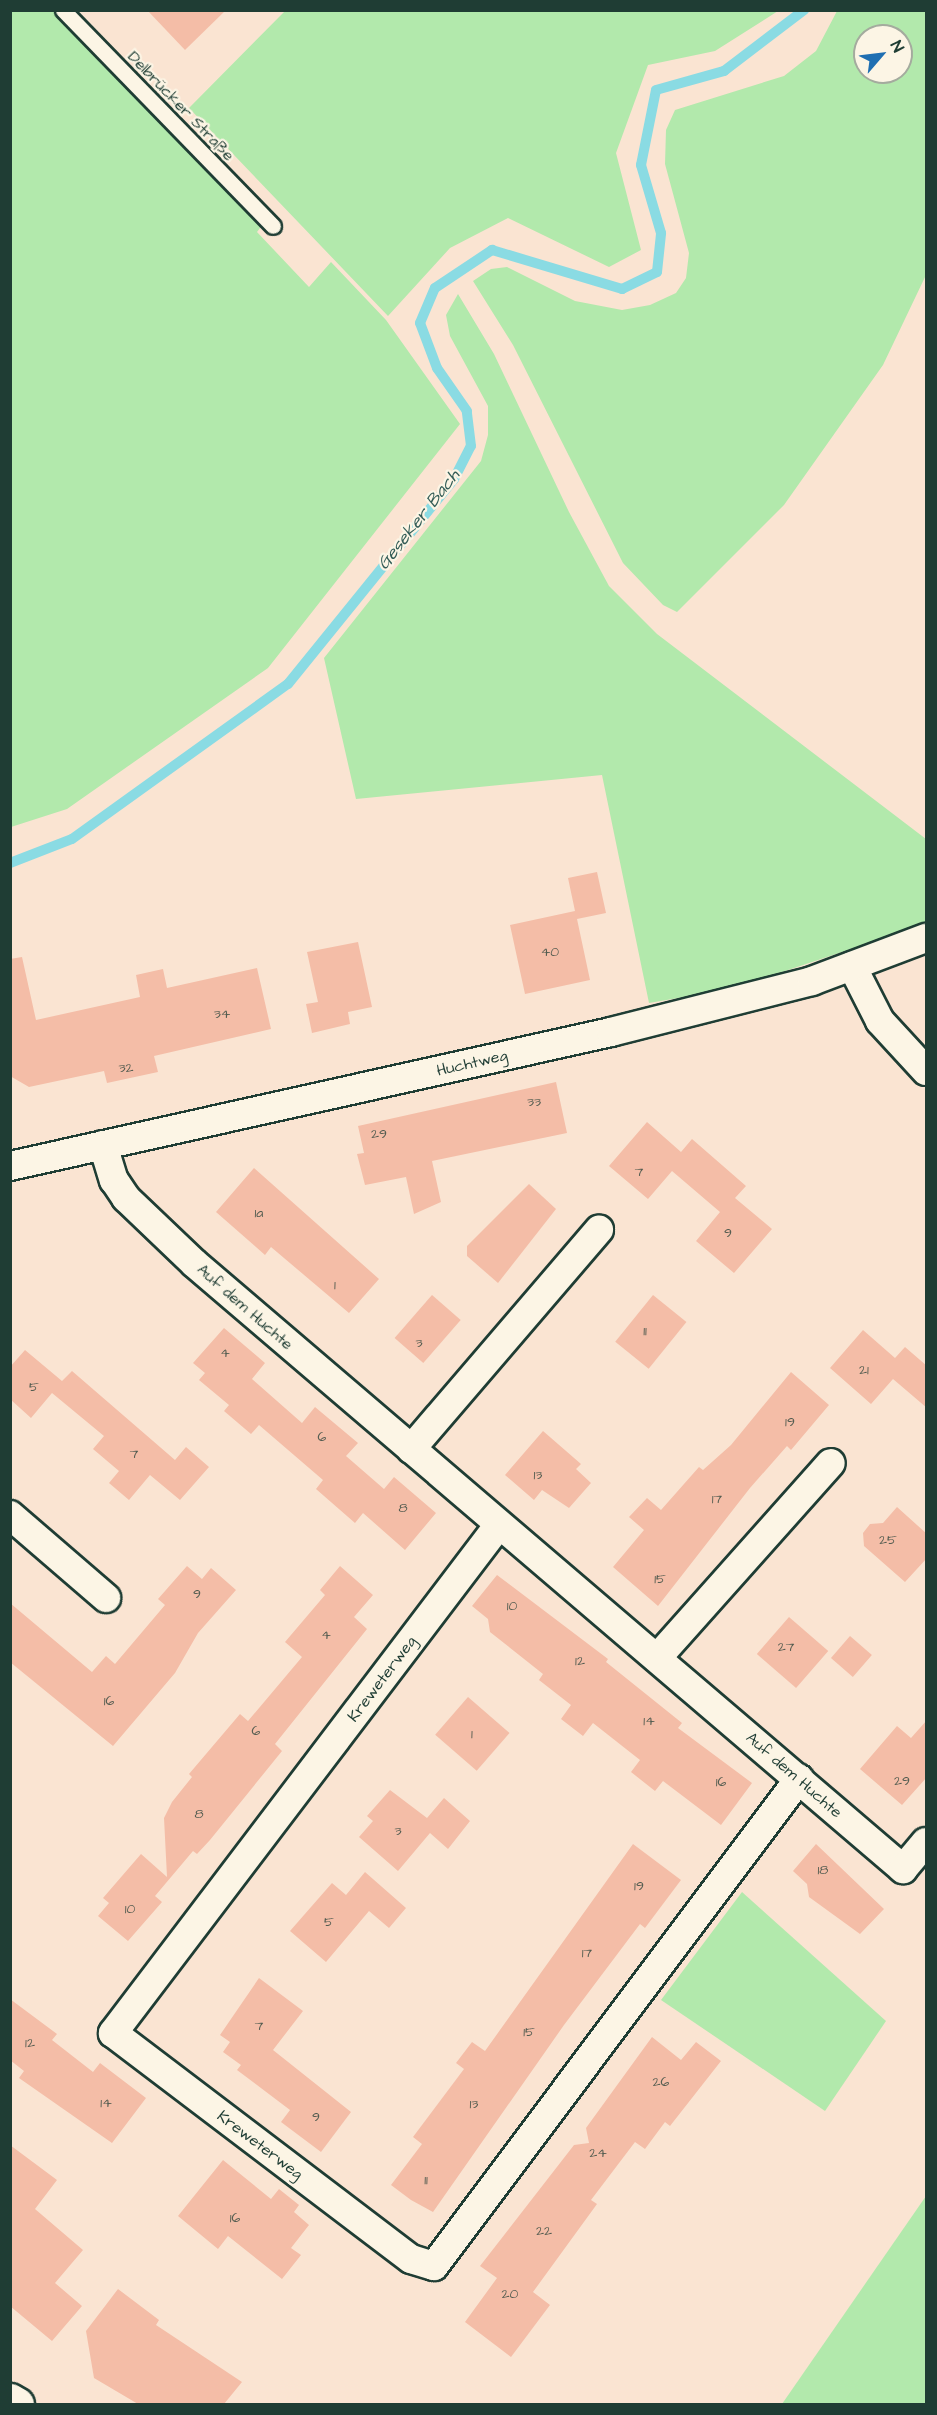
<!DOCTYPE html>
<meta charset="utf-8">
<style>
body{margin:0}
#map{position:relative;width:937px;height:2415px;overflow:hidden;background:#fae4d2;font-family:"Architects Daughter",sans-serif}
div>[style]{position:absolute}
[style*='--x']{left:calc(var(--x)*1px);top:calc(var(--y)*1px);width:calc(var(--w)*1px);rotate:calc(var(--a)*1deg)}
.green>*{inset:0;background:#b2e9ac}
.stream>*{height:10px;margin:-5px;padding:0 5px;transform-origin:5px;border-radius:5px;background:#8adbe3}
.building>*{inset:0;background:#f4bda7;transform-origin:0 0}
.roads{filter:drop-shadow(2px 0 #1f3d34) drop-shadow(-2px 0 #1f3d34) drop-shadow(0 2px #1f3d34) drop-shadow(0 -2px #1f3d34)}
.service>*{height:15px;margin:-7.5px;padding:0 7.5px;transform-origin:7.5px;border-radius:7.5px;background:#fcf5e5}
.minor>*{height:28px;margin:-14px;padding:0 14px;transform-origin:14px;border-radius:14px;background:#fcf5e5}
.tertiary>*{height:33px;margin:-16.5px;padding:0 16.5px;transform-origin:16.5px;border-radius:16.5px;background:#fcf5e5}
span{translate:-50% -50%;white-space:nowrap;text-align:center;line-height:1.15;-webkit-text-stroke:4.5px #fcf5e5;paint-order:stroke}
.number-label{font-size:14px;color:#545d51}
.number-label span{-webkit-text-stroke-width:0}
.street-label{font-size:16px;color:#1f3d34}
.water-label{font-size:18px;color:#345d57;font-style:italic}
.frame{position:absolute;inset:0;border:12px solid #1f3d34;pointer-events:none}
.north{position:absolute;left:853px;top:24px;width:60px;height:60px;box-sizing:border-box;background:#fcf5e5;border:2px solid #a4ab9e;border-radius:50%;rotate:62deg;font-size:16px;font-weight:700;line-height:24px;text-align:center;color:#1f3d34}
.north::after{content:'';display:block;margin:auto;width:21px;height:27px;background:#1f6fb2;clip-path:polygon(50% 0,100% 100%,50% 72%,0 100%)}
</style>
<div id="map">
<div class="green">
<i style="clip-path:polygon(11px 11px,54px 11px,263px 224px,257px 232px,309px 287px,331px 262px,386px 320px,460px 424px,268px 668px,67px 809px,11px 827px)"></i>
<i style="clip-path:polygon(285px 11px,285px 10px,778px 11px,715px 51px,648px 65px,616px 153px,641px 250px,609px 267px,508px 218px,450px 248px,388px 316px,189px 108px)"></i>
<i style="clip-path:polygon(evenodd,837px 11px,926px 11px,926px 275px,883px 365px,784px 505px,677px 612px,663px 605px,623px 563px,513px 345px,473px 281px,491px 269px,507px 267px,575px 301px,622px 310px,650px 305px,676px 293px,686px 278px,689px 253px,665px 164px,666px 130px,675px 110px,784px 76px,816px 51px,837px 11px,865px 36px,901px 36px,901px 72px,865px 72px,865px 36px)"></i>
<i style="clip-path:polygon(458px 294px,494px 354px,569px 512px,609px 586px,657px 634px,926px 839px,926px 924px,731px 989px,649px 1003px,602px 775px,356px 799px,324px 658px,481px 461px,488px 435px,488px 406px,450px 336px,446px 315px)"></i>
<i style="clip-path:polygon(742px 1892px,886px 2021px,825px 2111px,661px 2000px)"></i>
<i style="clip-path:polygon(926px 2196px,926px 2404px,782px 2404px)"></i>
</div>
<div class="stream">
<i style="--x:10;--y:863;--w:66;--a:-21.2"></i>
<i style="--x:72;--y:839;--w:266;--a:-35.7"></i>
<i style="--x:288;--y:684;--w:264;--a:-51"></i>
<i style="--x:454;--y:479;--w:37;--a:-63"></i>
<i style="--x:471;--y:446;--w:35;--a:-97"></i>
<i style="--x:467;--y:411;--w:52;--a:-124.9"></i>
<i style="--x:437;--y:368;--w:48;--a:-110.7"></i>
<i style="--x:420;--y:323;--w:38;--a:-67"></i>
<i style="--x:435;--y:288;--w:69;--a:-33.7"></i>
<i style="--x:492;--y:250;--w:136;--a:16.7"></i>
<i style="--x:622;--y:289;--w:39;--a:-26"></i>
<i style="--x:657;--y:272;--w:39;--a:-84"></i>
<i style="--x:661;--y:233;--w:71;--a:-106.4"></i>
<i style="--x:641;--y:165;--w:76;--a:-78.7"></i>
<i style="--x:656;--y:90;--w:71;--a:-15.6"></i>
<i style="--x:724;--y:71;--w:101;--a:-37.3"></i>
</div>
<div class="building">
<i style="clip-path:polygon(147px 10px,226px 10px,185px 50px)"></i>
<i style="clip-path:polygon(597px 872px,606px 913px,577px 919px,590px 980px,525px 994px,510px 925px,575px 911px,568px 878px)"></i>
<i style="clip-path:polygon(358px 942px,372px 1007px,348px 1012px,350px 1024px,312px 1033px,306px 1004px,318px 1002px,307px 952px)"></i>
<i style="clip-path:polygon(22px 957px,36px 1020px,140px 997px,136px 975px,163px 969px,167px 988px,257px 968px,271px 1029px,154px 1056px,158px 1072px,107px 1083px,104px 1071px,29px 1087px,10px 1076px,10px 959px)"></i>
<i style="clip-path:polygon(556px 1082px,567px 1133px,432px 1161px,441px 1202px,414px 1214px,406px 1177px,365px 1185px,357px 1154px,364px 1153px,358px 1126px)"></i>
<i style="clip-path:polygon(647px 1122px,681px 1152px,692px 1139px,746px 1186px,735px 1198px,772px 1229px,734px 1273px,696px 1241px,720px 1212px,672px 1171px,648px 1199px,609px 1166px)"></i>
<i style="clip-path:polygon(254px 1168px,379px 1279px,349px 1313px,271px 1247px,265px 1255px,216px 1212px)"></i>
<i style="clip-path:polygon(529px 1184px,556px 1209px,498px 1283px,467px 1256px,467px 1246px)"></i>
<i style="left:432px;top:1295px;width:38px;height:57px;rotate:41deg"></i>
<i style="left:653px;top:1295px;width:43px;height:60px;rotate:39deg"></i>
<i style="clip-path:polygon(224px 1328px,265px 1363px,252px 1379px,302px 1423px,315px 1407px,358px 1443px,346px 1456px,384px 1489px,394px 1477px,436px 1513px,405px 1550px,363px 1513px,355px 1523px,316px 1489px,323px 1480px,259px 1425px,251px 1434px,224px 1411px,229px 1405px,199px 1380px,205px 1373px,193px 1363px)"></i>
<i style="clip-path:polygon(863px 1330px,895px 1358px,905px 1347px,927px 1366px,927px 1408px,893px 1379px,871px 1404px,830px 1368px)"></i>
<i style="clip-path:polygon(25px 1350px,62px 1381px,72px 1371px,175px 1460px,186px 1447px,209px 1467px,180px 1500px,150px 1475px,129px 1500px,109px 1483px,119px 1471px,93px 1449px,104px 1436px,52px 1393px,31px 1418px,10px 1399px,10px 1367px)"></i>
<i style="clip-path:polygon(791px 1372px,829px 1405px,791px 1450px,787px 1446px,750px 1488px,658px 1606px,613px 1567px,644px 1530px,629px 1517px,647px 1498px,661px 1510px,699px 1467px,703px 1470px,731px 1445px)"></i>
<i style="clip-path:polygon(543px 1431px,581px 1464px,576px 1469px,591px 1483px,569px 1508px,542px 1490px,534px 1500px,505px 1475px)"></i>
<i style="clip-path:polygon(897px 1507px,927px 1534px,927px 1558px,905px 1582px,864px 1546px,863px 1533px,870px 1524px,883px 1523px)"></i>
<i style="clip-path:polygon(187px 1566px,202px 1579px,211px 1568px,236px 1590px,198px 1633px,175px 1673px,113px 1746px,10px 1662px,10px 1603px,92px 1672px,106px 1656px,115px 1664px,165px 1605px,158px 1599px)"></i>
<i style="clip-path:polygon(340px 1566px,373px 1595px,354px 1617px,367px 1629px,275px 1744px,282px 1751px,210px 1840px,197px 1854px,193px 1851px,155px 1896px,162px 1902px,128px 1941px,98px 1916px,109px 1903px,103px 1898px,141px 1854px,167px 1877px,164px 1818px,172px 1802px,192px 1777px,189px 1774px,240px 1714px,248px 1721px,302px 1657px,285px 1642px,325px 1595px,320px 1590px)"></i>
<i style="clip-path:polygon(497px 1575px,608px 1659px,606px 1662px,682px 1723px,678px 1728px,752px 1783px,721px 1825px,663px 1781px,655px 1791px,631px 1772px,640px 1760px,593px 1723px,583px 1736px,561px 1719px,571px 1705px,539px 1680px,543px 1674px,490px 1632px,488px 1619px,472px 1606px)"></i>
<i style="left:789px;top:1617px;width:52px;height:49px;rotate:41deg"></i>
<i style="left:850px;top:1636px;width:29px;height:29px;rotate:41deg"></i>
<i style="left:468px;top:1697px;width:55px;height:50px;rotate:41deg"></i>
<i style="clip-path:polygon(927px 1720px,927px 1777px,902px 1805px,860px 1769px,897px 1726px,911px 1738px)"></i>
<i style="clip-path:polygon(390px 1790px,427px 1818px,444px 1798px,470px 1821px,448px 1849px,430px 1833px,398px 1871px,359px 1837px,373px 1821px,367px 1816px)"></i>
<i style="clip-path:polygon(633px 1844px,681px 1880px,645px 1928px,640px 1924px,564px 2025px,433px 2212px,411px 2200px,391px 2185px,422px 2144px,413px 2137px,464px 2069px,456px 2063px,472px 2042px,485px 2051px)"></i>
<i style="clip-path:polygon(816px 1844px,884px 1909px,860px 1934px,809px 1897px,807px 1884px,793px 1871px)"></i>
<i style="clip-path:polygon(365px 1872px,406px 1908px,389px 1928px,369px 1911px,326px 1962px,290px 1931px,332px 1883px,346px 1895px)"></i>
<i style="clip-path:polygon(259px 1978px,303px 2011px,273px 2050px,351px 2112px,321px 2152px,281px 2122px,290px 2110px,237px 2070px,241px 2065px,223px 2052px,230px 2042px,220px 2035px)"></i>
<i style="clip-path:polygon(10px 1999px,57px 2034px,52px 2040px,93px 2072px,100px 2063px,146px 2098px,112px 2143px,19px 2078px,24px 2071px,10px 2060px)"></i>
<i style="clip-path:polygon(652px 2037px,681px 2060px,696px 2042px,721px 2061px,670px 2126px,665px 2122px,645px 2149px,635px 2142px,591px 2200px,597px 2204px,533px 2292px,550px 2305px,511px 2357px,465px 2322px,497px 2278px,480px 2266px,574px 2145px,589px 2143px,586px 2128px)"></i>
<i style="clip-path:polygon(10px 2145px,57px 2180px,35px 2209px,83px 2250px,55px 2283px,82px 2306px,52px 2341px,10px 2306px)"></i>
<i style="clip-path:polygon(223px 2160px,271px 2199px,279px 2189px,299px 2205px,294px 2212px,309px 2225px,291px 2248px,301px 2255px,282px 2279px,228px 2236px,218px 2249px,178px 2216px)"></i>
<i style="clip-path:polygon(118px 2289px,159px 2320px,156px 2325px,242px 2382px,224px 2404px,138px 2404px,94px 2378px,86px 2331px)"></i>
</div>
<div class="roads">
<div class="service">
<i style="--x:63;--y:10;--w:301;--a:45.8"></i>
</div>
<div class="minor">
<i style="--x:852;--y:966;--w:62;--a:63"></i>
<i style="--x:880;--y:1021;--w:68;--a:47.4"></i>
<i style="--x:103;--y:1145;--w:37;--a:73"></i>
<i style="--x:114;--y:1180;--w:22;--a:56"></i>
<i style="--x:126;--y:1198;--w:94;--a:43.7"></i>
<i style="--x:194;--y:1263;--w:933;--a:40.52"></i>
<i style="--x:903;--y:1869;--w:35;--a:-50"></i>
<i style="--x:10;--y:1166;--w:616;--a:-12.57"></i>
<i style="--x:611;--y:1032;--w:207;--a:-14.2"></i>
<i style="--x:812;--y:981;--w:122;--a:-20.7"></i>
<i style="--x:411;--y:1449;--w:289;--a:-49.4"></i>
<i style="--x:10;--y:1515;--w:127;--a:40.8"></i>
<i style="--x:498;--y:1526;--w:637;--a:127.21"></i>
<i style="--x:113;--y:2033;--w:374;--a:37.2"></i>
<i style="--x:411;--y:2259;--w:24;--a:17"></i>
<i style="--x:434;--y:2266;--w:609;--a:-53.15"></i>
<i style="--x:657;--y:1658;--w:261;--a:-48.3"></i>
</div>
<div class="tertiary">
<i style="--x:10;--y:2400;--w:8;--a:30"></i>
</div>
</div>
<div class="number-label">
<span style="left:550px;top:952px">40</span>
<span style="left:222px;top:1014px">34</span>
<span style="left:126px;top:1068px">32</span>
<span style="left:534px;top:1102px">33</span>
<span style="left:379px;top:1134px">29</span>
<span style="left:639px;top:1172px">7</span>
<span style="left:259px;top:1213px">1a</span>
<span style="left:728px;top:1233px">9</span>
<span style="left:335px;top:1285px">1</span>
<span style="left:645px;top:1331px">11</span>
<span style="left:419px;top:1343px">3</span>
<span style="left:225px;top:1353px">4</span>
<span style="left:864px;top:1370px">21</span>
<span style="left:34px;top:1387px">5</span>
<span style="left:790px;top:1422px">19</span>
<span style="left:322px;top:1437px">6</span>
<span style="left:134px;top:1454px">7</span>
<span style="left:538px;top:1475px">13</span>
<span style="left:717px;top:1499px">17</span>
<span style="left:403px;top:1508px">8</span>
<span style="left:888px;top:1540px">25</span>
<span style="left:660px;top:1579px">15</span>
<span style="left:197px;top:1594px">9</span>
<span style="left:512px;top:1606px">10</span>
<span style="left:326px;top:1635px">4</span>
<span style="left:786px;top:1647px">27</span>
<span style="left:580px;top:1661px">12</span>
<span style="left:109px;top:1701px">16</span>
<span style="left:649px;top:1721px">14</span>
<span style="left:256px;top:1731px">6</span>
<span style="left:472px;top:1734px">1</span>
<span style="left:902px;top:1781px">29</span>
<span style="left:721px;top:1782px">16</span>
<span style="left:199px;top:1814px">8</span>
<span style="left:398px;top:1831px">3</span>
<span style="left:823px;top:1870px">18</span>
<span style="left:639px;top:1886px">19</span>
<span style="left:130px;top:1909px">10</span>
<span style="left:329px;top:1922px">5</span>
<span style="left:587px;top:1953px">17</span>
<span style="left:259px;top:2026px">7</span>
<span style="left:529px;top:2032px">15</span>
<span style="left:30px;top:2043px">12</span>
<span style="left:661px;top:2082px">26</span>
<span style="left:106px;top:2103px">14</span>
<span style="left:474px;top:2104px">13</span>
<span style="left:316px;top:2117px">9</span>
<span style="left:598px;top:2153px">24</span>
<span style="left:426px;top:2180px">11</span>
<span style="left:235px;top:2218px">16</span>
<span style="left:544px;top:2231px">22</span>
<span style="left:510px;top:2294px">20</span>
</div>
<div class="street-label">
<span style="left:181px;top:106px;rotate:46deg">Delbrücker Straße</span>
<span style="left:472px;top:1063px;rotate:-13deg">Huchtweg</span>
<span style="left:245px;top:1307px;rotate:41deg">Auf dem Huchte</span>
<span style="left:382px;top:1679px;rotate:-53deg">Kreweterweg</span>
<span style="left:794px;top:1775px;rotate:41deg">Auf dem Huchte</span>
<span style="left:260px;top:2145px;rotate:37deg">Kreweterweg</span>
</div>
<div class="water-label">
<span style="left:419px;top:520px;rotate:-52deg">Geseker Bach</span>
</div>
<div class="frame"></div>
<div class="north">N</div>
</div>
